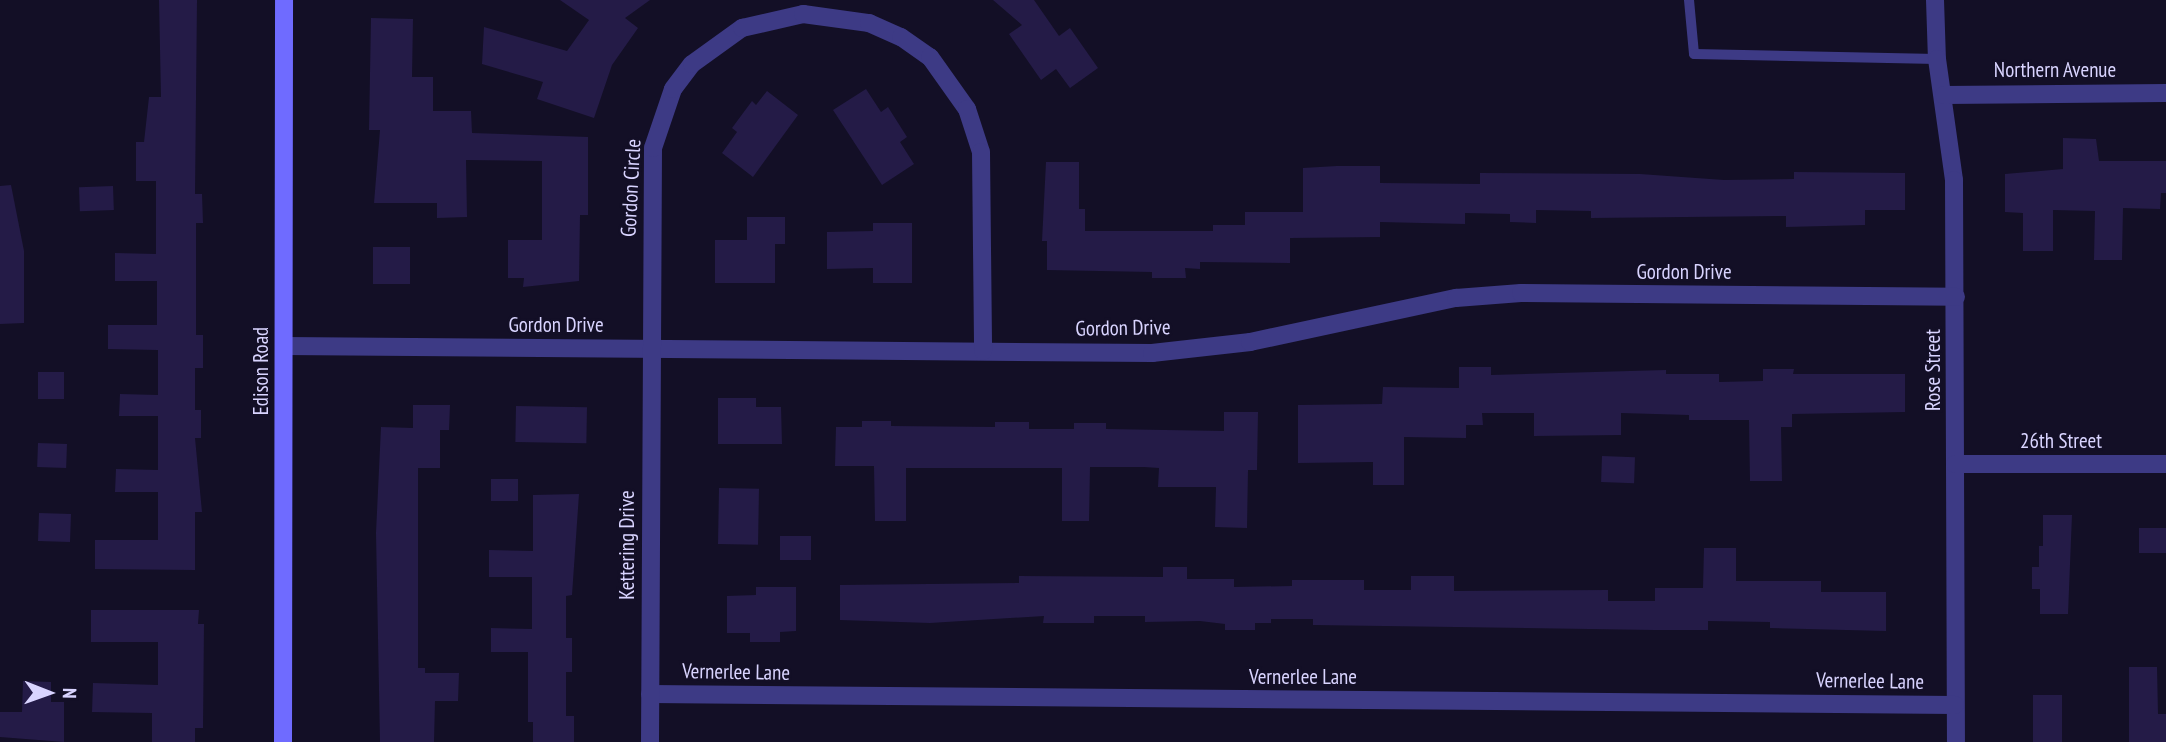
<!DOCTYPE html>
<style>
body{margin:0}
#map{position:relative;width:2166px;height:742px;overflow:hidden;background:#130f26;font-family:"PT Sans Narrow",sans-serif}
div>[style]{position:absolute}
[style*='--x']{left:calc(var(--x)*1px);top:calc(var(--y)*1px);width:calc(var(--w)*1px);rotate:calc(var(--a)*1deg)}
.building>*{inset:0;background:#241b47;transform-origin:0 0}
.lane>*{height:10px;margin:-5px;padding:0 5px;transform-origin:5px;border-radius:5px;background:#3d3a85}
.street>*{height:18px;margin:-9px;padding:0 9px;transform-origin:9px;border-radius:9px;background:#3d3a85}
.secondary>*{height:18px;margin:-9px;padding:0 9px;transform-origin:9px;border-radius:9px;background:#6f6bff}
span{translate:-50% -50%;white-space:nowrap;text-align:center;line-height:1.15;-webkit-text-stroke:5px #130f26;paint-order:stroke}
.street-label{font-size:21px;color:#d9d4ff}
.north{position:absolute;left:14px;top:658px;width:70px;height:70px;-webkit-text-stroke:5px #130f26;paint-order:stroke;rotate:91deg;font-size:19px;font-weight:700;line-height:28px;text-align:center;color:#d9d4ff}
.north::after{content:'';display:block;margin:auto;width:24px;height:32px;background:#d9d4ff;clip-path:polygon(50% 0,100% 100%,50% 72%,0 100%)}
</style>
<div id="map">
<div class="building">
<i style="clip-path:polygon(159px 0,197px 0,195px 194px,202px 194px,203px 223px,196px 223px,196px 335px,203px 335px,203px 368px,195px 368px,195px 410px,201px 410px,201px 438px,195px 438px,202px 512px,195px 512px,195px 570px,95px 569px,95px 540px,158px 540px,158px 492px,115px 492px,116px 469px,158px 470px,158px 416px,119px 416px,120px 394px,158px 395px,158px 350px,108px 349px,108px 325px,157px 325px,157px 281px,115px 281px,115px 253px,156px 254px,156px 181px,136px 181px,136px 142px,144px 142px,149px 97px,161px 97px)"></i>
<i style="clip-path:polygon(560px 0,650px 0,625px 18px,638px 28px,612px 65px,594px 118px,537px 99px,543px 82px,482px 64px,484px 27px,567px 51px,589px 20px)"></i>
<i style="clip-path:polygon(993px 0,1034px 0,1059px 36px,1070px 28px,1098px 68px,1070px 88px,1056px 69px,1041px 80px,1009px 34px,1022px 25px)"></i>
<i style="clip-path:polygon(371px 18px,413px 19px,412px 77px,433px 77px,433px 111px,471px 111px,472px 133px,588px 137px,588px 215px,580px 215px,579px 281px,523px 287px,524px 278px,508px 278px,508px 240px,542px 240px,542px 161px,466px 160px,467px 217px,437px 218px,437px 203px,374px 203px,380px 130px,369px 130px)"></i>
<i style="clip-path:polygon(866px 89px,881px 112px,888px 107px,907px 137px,900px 142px,914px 164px,882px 185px,833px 110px)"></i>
<i style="clip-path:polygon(767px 91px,798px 115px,753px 177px,722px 153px,737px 132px,732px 128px,752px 101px,756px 105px)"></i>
<i style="clip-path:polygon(2063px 138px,2096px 139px,2099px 161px,2166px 161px,2166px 193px,2161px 193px,2160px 209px,2123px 208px,2122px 260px,2094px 260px,2095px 211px,2053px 210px,2053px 251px,2023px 251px,2023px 213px,2005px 212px,2005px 174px,2063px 169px)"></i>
<i style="clip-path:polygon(1046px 162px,1079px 162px,1079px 209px,1085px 209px,1085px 231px,1213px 231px,1213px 225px,1245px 225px,1245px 212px,1303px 212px,1303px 168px,1337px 166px,1380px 166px,1380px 183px,1480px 184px,1480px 173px,1640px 174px,1724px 180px,1794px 179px,1794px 172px,1905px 173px,1905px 210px,1865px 210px,1865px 225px,1786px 227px,1786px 216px,1591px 218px,1591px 211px,1536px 210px,1536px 223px,1510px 222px,1510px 214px,1465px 213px,1465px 224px,1380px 222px,1380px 237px,1290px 238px,1290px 263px,1200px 262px,1200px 269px,1185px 268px,1186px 278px,1152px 278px,1152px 272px,1047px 270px,1047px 241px,1042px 241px)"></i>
<i style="clip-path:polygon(11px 185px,24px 251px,24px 323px,0 324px,0 186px)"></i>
<i style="left:113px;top:186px;width:24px;height:34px;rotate:88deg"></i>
<i style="clip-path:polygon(747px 217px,785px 217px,785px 244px,775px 244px,775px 283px,715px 283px,715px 240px,747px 240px)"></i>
<i style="clip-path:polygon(873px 223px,912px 223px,912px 283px,873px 283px,873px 268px,827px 269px,827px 232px,873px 231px)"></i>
<i style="left:410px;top:247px;width:37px;height:37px;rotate:90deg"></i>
<i style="clip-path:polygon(1459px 367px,1491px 367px,1491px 375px,1666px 370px,1666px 374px,1719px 374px,1719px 382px,1763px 381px,1763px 369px,1794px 369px,1793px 374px,1905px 374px,1905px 412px,1792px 414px,1792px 427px,1781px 427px,1782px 481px,1750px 481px,1749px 420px,1689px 420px,1689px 415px,1621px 413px,1621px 435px,1534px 436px,1534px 413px,1482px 413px,1483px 425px,1466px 425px,1466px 438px,1404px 437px,1404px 485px,1373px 485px,1373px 462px,1298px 463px,1298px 405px,1382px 404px,1383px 387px,1459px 388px)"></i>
<i style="left:38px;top:372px;width:26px;height:27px"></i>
<i style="clip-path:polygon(718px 398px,756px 398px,756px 407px,781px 407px,782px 444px,718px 444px)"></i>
<i style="clip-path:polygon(413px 405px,450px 405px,449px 430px,440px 430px,440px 468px,418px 468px,418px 668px,425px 668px,425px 673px,459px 673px,458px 701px,435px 701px,434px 742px,380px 742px,376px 533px,381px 427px,413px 428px)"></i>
<i style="left:516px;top:406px;width:71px;height:36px;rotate:1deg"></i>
<i style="clip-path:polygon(1224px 412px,1258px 412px,1257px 470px,1248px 470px,1247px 528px,1215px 527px,1216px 487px,1158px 487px,1159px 468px,1144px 467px,1090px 467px,1089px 521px,1062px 521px,1062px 468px,906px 468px,906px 521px,875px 521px,874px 466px,835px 466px,836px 427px,862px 427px,862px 421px,891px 421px,891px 426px,995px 427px,995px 422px,1029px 422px,1029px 429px,1074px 429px,1074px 423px,1106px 423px,1106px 429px,1224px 431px)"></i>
<i style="left:38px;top:443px;width:29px;height:24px;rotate:2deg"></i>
<i style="left:1602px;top:456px;width:33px;height:26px;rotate:2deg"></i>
<i style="left:518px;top:479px;width:22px;height:27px;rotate:90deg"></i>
<i style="left:719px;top:488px;width:40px;height:56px;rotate:1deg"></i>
<i style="clip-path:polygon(579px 494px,572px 595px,566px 596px,566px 638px,572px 638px,572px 672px,566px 672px,566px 716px,574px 716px,574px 742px,533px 742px,533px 722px,528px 722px,528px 652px,491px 652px,491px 628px,532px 629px,532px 577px,489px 577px,489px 550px,533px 551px,533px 495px)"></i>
<i style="left:39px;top:513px;width:32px;height:28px;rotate:2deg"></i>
<i style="clip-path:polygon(2043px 515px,2072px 515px,2068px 614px,2040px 614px,2040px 589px,2032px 589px,2032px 567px,2039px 567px,2039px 546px,2043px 546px)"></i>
<i style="left:2139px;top:528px;width:27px;height:25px"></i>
<i style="left:780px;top:536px;width:31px;height:24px"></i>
<i style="clip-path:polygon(1704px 548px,1736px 548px,1736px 581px,1821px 581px,1821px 592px,1886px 592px,1886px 631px,1770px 628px,1770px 622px,1708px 621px,1708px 630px,1655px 630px,1313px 625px,1313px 619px,1271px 619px,1271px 623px,1255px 623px,1255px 630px,1225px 630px,1225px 624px,1200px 621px,1145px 622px,1145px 616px,1094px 616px,1094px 623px,1043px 623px,1044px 616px,930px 623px,840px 620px,840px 585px,1019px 583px,1019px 576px,1163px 577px,1163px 567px,1187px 567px,1187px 579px,1234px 579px,1234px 587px,1292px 586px,1292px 580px,1364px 580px,1364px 590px,1411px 590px,1411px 576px,1454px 576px,1454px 591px,1608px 590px,1608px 601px,1655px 601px,1655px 588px,1703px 588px)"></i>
<i style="clip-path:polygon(756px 587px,796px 587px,796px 631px,780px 632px,780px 642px,750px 642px,750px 633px,727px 633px,727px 596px,756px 595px)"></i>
<i style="clip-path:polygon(91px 610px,199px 610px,198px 624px,204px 624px,203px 728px,195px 728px,195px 742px,152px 742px,152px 713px,92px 712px,93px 683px,158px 685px,158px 642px,91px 642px)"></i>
<i style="clip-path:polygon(2129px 667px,2157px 667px,2158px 714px,2166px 714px,2166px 742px,2129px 742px)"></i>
<i style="clip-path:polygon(23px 681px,51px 682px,51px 702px,64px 702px,64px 742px,0 737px,0 712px,22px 712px)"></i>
<i style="left:2033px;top:695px;width:29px;height:47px"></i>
</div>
<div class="lane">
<i style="--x:1689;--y:0;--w:54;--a:84.7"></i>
<i style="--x:1694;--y:54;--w:243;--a:1.2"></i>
</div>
<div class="street">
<i style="--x:1935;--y:0;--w:59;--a:88.1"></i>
<i style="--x:1937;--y:59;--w:122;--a:82"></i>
<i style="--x:1954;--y:180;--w:562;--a:89.8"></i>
<i style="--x:1944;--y:95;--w:222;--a:-0.5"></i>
<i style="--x:284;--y:346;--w:868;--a:0.46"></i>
<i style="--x:1152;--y:353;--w:99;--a:-6.4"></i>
<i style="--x:1250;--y:342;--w:211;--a:-12.1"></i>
<i style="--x:1456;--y:298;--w:65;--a:-4.4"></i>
<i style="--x:1521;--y:293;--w:435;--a:0.5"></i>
<i style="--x:1955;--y:464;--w:211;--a:0"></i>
<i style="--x:650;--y:694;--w:1305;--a:0.48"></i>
<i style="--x:650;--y:742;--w:594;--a:-89.71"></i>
<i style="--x:653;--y:148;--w:62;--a:-71.3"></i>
<i style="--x:673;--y:89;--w:31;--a:-53"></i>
<i style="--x:692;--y:64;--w:62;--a:-35.8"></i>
<i style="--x:742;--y:28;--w:63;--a:-12.9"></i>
<i style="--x:803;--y:14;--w:67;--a:7.8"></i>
<i style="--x:869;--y:23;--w:35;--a:24"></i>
<i style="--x:901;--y:37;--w:35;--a:35"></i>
<i style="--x:930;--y:57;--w:64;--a:54.6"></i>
<i style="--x:967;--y:109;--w:45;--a:72"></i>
<i style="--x:981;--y:152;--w:199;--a:89.4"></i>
</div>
<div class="secondary">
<i style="--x:283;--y:742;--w:742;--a:-89.92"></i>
</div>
<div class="street-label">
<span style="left:2055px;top:70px">Northern Avenue</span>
<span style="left:631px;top:188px;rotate:-87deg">Gordon Circle</span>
<span style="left:1684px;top:272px">Gordon Drive</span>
<span style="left:556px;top:325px">Gordon Drive</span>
<span style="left:1123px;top:328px;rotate:-1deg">Gordon Drive</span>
<span style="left:1933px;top:370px;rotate:-90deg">Rose Street</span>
<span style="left:261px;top:371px;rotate:-90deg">Edison Road</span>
<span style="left:2061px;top:441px">26th Street</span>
<span style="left:627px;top:545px;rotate:-90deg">Kettering Drive</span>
<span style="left:736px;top:672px;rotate:1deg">Vernerlee Lane</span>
<span style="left:1303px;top:677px">Vernerlee Lane</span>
<span style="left:1870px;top:681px;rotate:1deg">Vernerlee Lane</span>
</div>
<div class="north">N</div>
</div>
